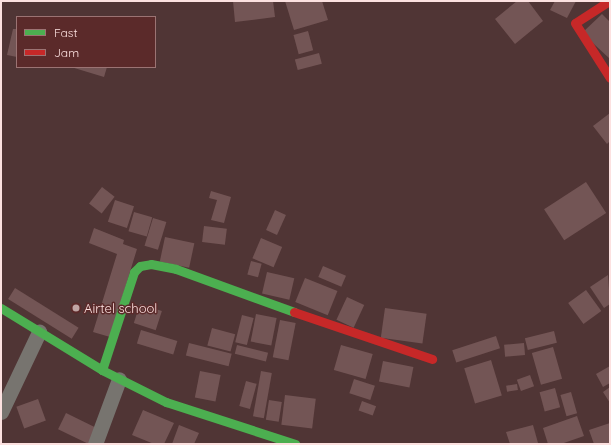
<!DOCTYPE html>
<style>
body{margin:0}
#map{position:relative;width:611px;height:445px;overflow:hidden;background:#503535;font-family:Quicksand,sans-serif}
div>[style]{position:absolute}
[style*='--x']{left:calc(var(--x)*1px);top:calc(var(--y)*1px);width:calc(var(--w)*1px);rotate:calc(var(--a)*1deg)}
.building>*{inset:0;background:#735555;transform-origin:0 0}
.street>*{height:15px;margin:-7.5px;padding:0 7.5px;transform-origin:7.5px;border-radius:7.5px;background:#77746f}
.fast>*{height:9px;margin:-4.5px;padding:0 4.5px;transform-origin:4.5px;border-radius:4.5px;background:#4caf50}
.jam>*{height:9px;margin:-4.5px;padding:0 4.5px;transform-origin:4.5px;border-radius:4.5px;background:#c62828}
.dots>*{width:11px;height:11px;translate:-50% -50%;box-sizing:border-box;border:2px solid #5b2a2a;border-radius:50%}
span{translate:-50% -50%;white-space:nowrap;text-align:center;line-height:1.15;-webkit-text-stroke:3px #5b2a2a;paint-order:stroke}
.poi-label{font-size:13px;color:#fce1e0}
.left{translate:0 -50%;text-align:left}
.frame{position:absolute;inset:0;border:2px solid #fce1e0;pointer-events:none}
.legend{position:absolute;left:16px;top:16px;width:140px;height:52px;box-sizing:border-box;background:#5b2a2a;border:1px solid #9b7373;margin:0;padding:5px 7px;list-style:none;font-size:12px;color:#fce1e0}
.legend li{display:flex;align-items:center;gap:8px;height:20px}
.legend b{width:20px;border:1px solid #9b7373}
</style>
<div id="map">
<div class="building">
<i style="clip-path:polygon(233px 1px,273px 1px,275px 17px,235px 22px)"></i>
<i style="clip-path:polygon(285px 1px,322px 1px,328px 20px,294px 30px)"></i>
<i style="clip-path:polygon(517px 1px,528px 1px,543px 21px,515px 44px,495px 19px)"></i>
<i style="clip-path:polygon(555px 1px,576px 1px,567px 18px,550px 10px)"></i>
<i style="clip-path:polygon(602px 14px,610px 22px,610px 59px,582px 33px)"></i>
<i style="clip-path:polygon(13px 29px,17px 29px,17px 57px,7px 55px)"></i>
<i style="left:308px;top:31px;width:20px;height:15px;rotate:75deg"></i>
<i style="left:319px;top:53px;width:11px;height:25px;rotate:75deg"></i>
<i style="clip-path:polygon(71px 67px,107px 67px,104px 77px)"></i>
<i style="clip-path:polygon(610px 113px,610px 141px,607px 144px,593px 126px)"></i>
<i style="left:586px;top:182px;width:37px;height:50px;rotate:57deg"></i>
<i style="left:102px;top:187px;width:16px;height:21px;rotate:38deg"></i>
<i style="clip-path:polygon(211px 191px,231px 197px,224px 223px,211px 220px,217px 200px,209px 198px)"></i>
<i style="left:115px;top:200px;width:20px;height:23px;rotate:18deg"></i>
<i style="left:275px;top:210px;width:12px;height:22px;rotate:24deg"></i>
<i style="left:134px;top:212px;width:19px;height:20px;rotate:16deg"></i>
<i style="left:153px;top:218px;width:14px;height:29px;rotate:17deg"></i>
<i style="left:204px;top:226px;width:23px;height:16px;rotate:7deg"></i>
<i style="clip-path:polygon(94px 228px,124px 240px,123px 244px,137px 249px,110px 337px,93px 332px,117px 254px,89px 243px)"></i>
<i style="left:165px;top:237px;width:30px;height:25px;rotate:12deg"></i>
<i style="left:261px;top:238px;width:23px;height:22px;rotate:23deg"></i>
<i style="left:251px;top:261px;width:11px;height:14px;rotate:15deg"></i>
<i style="left:323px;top:266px;width:25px;height:12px;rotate:23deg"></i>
<i style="left:267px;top:272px;width:28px;height:22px;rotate:13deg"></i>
<i style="clip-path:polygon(608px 275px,610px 304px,604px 308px,590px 287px)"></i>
<i style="left:305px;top:278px;width:35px;height:26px;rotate:22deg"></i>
<i style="left:15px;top:288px;width:75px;height:13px;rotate:32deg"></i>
<i style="left:586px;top:290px;width:26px;height:22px;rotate:54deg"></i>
<i style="left:347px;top:297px;width:19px;height:25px;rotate:25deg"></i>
<i style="left:140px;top:304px;width:23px;height:20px;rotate:18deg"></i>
<i style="left:385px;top:308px;width:42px;height:30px;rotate:8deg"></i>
<i style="left:256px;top:314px;width:21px;height:28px;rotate:11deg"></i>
<i style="left:242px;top:315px;width:12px;height:28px;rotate:14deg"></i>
<i style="left:280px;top:320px;width:16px;height:38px;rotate:11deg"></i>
<i style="left:212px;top:328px;width:24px;height:18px;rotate:15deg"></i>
<i style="left:141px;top:330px;width:38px;height:14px;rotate:17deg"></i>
<i style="left:554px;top:331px;width:12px;height:30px;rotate:76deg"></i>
<i style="left:496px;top:336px;width:13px;height:46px;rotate:72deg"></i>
<i style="left:189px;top:343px;width:44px;height:13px;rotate:14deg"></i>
<i style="left:524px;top:343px;width:12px;height:20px;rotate:85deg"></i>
<i style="left:237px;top:345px;width:32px;height:9px;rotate:14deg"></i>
<i style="left:341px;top:345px;width:33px;height:26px;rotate:16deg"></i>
<i style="left:553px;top:347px;width:33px;height:22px;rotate:74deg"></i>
<i style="left:491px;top:360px;width:37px;height:28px;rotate:73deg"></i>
<i style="left:383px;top:361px;width:31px;height:21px;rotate:11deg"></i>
<i style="clip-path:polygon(610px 366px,610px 383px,603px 387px,596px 374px)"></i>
<i style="left:200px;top:371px;width:21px;height:27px;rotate:11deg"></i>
<i style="left:261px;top:371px;width:11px;height:46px;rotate:10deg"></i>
<i style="left:530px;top:375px;width:12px;height:14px;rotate:70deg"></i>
<i style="left:354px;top:379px;width:22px;height:15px;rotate:18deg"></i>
<i style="left:246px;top:381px;width:11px;height:26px;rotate:15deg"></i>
<i style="left:517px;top:384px;width:6px;height:11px;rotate:81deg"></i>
<i style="clip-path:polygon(610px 387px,610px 403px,603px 392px)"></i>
<i style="left:555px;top:388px;width:20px;height:16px;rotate:75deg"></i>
<i style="left:571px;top:392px;width:22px;height:11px;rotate:74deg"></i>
<i style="left:285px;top:395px;width:31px;height:30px;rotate:7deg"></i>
<i style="left:38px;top:399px;width:23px;height:23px;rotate:70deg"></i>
<i style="left:269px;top:400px;width:13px;height:20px;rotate:9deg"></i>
<i style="left:362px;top:401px;width:15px;height:10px;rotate:20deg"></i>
<i style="clip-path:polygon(143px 410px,174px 423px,164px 444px,154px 444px,132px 435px)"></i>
<i style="left:66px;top:413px;width:34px;height:18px;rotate:26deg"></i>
<i style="clip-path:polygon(577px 416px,584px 436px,561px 444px,548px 444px,543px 428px)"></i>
<i style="clip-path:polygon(610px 423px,610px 444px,594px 444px,589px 430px)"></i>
<i style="clip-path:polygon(179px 425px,199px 433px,194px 444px,172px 444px)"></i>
<i style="clip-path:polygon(533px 425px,538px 443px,510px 444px,506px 432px)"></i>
</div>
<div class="street">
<i style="--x:1;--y:412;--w:89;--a:-64.6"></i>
<i style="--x:95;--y:444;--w:69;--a:-69.7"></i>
</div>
<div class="fast">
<i style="--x:1;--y:308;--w:119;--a:31.5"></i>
<i style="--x:102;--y:370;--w:72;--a:26.6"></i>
<i style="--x:166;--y:402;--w:136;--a:18"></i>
<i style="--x:102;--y:370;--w:103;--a:-71.9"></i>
<i style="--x:134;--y:272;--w:8;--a:-45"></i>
<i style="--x:140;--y:266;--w:11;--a:-10"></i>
<i style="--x:151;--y:264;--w:25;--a:11"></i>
<i style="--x:176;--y:269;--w:126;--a:20"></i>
</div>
<div class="jam">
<i style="--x:609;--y:1;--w:40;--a:147.1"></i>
<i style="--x:575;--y:23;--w:65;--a:57.5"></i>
<i style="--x:294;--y:312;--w:146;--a:18.8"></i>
</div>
<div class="dots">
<i style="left:76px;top:308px;background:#c0a5a4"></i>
</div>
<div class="poi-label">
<span class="left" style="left:84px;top:308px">Airtel school</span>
</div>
<div class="frame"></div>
<ul class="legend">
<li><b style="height:5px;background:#4caf50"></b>Fast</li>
<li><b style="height:5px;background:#c62828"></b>Jam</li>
</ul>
</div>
